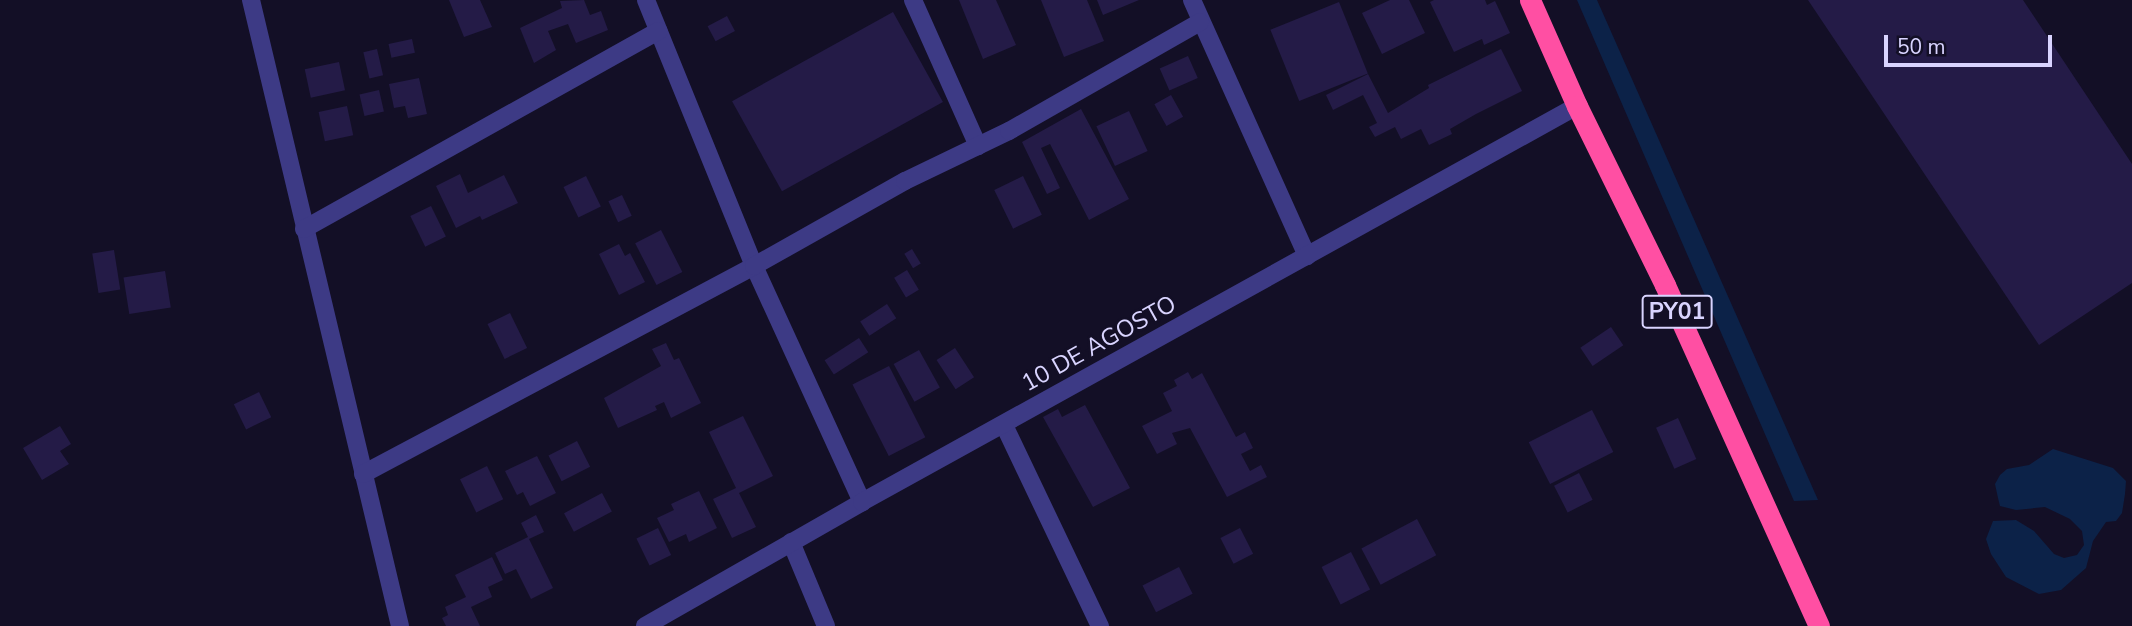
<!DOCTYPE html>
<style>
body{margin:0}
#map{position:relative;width:2132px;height:626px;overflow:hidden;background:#130f26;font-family:"Nunito Sans",sans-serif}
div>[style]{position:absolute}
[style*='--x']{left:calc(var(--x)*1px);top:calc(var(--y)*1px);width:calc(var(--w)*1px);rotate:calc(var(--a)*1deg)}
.water>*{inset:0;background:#0c2248}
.building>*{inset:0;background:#241b47;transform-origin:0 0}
.minor>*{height:18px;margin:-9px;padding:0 9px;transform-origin:9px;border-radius:9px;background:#3d3a85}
.highway>*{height:21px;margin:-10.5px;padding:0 10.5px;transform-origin:10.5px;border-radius:10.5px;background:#ff4fa3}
span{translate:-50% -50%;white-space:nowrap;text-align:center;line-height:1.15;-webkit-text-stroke:5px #130f26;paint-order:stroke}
.shield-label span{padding:2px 5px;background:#130f26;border:2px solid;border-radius:5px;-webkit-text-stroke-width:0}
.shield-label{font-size:23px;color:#d9d4ff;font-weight:700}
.street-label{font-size:24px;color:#d9d4ff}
.scale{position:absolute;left:1884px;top:35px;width:168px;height:32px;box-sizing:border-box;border:4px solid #d9d4ff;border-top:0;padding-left:9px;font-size:21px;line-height:24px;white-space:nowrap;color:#d9d4ff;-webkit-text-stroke:5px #130f26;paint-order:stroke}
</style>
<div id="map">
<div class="water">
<i style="clip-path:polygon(1577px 0,1597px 0,1818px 500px,1794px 501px)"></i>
<i style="clip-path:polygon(2053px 449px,2113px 468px,2126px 481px,2125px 494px,2122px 513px,2116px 521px,2106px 522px,2093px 541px,2086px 568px,2061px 590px,2039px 594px,2006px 577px,1991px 554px,1986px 539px,1993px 521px,2016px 520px,2034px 531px,2054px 554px,2064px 558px,2077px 555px,2084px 545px,2082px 531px,2070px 519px,2045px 507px,2016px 510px,2000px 506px,1998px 498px,1995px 484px,2000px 475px,2007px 469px,2029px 465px)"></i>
</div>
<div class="building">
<i style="clip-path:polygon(449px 0,480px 0,492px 27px,464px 37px)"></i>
<i style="clip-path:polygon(584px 0,590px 15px,601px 11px,608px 30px,576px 43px,568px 24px,548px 31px,556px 50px,534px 63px,520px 28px,562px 8px,560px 1px)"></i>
<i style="clip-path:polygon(959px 0,996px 0,1016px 45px,983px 59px)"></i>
<i style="clip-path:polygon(1041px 0,1087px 0,1104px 41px,1064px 57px)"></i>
<i style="clip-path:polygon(1097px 0,1139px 0,1103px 15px)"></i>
<i style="clip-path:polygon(1390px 0,1409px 0,1425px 33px,1382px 54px,1362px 13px)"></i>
<i style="clip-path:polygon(1434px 0,1485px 0,1487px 5px,1495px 1px,1510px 33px,1484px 45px,1482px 39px,1454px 52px,1430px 2px)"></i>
<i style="clip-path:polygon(1808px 0,2023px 0,2132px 164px,2132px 283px,2039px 345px)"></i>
<i style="left:1339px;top:2px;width:77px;height:74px;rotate:68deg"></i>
<i style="left:893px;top:12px;width:103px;height:184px;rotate:61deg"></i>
<i style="left:727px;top:16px;width:17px;height:22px;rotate:62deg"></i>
<i style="left:412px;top:39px;width:14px;height:24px;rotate:78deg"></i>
<i style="left:377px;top:49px;width:27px;height:14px;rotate:77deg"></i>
<i style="clip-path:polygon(1501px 49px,1522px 91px,1476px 114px,1450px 129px,1452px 134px,1429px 145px,1421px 129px,1401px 139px,1395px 127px,1375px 137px,1369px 127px,1377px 123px,1363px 95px,1333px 110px,1326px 95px,1368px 74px,1388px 113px,1429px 88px,1428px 85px)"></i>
<i style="left:1188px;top:56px;width:24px;height:31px;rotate:66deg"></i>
<i style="left:339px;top:62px;width:29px;height:35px;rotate:78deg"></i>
<i style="clip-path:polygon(419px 78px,427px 114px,408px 118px,405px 106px,394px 108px,389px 84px)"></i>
<i style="left:379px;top:90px;width:22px;height:20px;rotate:77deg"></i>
<i style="left:1171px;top:95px;width:25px;height:19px;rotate:61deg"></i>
<i style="left:347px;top:106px;width:30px;height:29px;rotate:78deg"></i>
<i style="clip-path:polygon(1081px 109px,1129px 199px,1089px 220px,1050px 144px,1041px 148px,1060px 188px,1047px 194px,1022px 142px)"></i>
<i style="left:1129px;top:111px;width:44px;height:36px;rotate:65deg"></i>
<i style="clip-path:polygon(460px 174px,468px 193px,504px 175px,518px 203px,482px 220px,480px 216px,456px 228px,436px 186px)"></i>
<i style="left:586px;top:176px;width:34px;height:25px;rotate:64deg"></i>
<i style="left:1023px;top:176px;width:43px;height:32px;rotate:64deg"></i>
<i style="left:622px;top:195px;width:23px;height:15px;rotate:65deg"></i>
<i style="left:431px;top:206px;width:34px;height:23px;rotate:64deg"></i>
<i style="left:661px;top:230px;width:47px;height:29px;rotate:63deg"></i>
<i style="clip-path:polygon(619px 244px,625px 256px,630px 253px,645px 282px,619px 295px,599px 254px)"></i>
<i style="left:912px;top:249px;width:17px;height:9px;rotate:59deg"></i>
<i style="left:114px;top:250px;width:40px;height:22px;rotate:81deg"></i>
<i style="left:907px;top:270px;width:23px;height:15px;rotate:59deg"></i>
<i style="left:165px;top:271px;width:37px;height:42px;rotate:81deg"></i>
<i style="left:887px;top:304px;width:17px;height:32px;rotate:57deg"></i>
<i style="left:510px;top:313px;width:39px;height:25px;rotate:64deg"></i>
<i style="left:1611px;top:327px;width:22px;height:37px;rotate:56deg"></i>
<i style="left:859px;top:338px;width:17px;height:41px;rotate:57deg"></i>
<i style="clip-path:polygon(666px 343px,674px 360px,679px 358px,701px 403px,671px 418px,664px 402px,655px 406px,657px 410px,618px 428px,604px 398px,661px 366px,652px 349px)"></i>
<i style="left:955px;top:348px;width:35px;height:22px;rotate:57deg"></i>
<i style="left:919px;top:350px;width:43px;height:29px;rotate:61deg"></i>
<i style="left:889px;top:366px;width:80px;height:41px;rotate:63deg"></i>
<i style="clip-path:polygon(1188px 372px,1192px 379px,1202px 373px,1236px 437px,1245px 432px,1253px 448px,1241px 454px,1250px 471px,1261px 465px,1267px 477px,1227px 497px,1190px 428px,1172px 433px,1177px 444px,1157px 454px,1142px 426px,1172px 411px,1163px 393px,1177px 386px,1174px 380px)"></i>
<i style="left:259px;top:392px;width:28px;height:28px;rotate:64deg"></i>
<i style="clip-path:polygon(1085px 405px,1130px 488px,1093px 507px,1043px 417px,1058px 409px,1062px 417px)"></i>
<i style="left:1592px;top:410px;width:47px;height:71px;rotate:63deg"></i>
<i style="clip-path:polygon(743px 416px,773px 476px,739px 493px,756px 527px,732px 538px,713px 499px,736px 488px,709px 432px)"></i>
<i style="left:1678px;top:418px;width:45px;height:24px;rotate:66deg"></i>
<i style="clip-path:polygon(60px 426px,71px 444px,60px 451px,69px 464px,42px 480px,23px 448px)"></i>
<i style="left:577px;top:441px;width:29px;height:32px;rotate:63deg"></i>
<i style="clip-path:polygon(537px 456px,556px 493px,530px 506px,523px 492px,517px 495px,505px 471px)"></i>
<i style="left:487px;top:466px;width:37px;height:30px;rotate:64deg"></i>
<i style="left:1579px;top:473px;width:30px;height:28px;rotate:63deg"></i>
<i style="clip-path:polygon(699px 491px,717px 528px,689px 542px,686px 534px,669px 542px,657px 518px,674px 510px,671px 504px)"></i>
<i style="left:602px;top:493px;width:21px;height:43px;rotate:62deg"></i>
<i style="clip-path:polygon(536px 515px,544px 532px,529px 539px,553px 588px,531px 599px,516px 569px,505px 574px,495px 553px,528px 537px,521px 523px)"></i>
<i style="left:1417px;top:519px;width:41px;height:63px;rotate:62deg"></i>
<i style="left:658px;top:528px;width:30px;height:24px;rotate:64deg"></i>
<i style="left:1240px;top:528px;width:29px;height:22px;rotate:63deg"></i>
<i style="left:1351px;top:552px;width:42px;height:33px;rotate:63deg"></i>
<i style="clip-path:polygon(492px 557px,503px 580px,488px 587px,492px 597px,471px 607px,480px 626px,446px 626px,442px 618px,448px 615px,445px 607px,466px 597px,455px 575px)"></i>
<i style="left:1179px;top:567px;width:30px;height:41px;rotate:63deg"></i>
</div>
<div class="minor">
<i style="--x:251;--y:0;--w:643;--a:76.61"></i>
<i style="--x:646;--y:0;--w:287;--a:67.9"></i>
<i style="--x:754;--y:266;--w:260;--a:65.4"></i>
<i style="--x:913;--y:0;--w:160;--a:66"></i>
<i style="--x:1192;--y:0;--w:281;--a:65.8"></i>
<i style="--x:304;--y:229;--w:406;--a:-29.2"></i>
<i style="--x:1004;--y:425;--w:223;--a:64.5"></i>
<i style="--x:363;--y:474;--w:443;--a:-28"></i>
<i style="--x:754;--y:266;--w:173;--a:-29.4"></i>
<i style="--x:905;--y:181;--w:115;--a:-25.7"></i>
<i style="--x:1009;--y:131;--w:220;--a:-29.7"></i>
<i style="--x:791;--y:542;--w:91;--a:67.4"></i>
<i style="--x:645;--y:626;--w:250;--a:-29.7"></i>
<i style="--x:862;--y:502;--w:817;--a:-28.98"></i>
</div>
<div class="highway">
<i style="--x:1530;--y:0;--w:116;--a:66.1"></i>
<i style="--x:1577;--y:106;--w:199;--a:63.8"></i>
<i style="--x:1665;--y:285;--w:374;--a:65.7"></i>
</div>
<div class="shield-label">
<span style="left:1677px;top:312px">PY01</span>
</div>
<div class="street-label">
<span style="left:1099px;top:344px;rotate:-29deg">10 DE AGOSTO</span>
</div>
<div class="scale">50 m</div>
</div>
